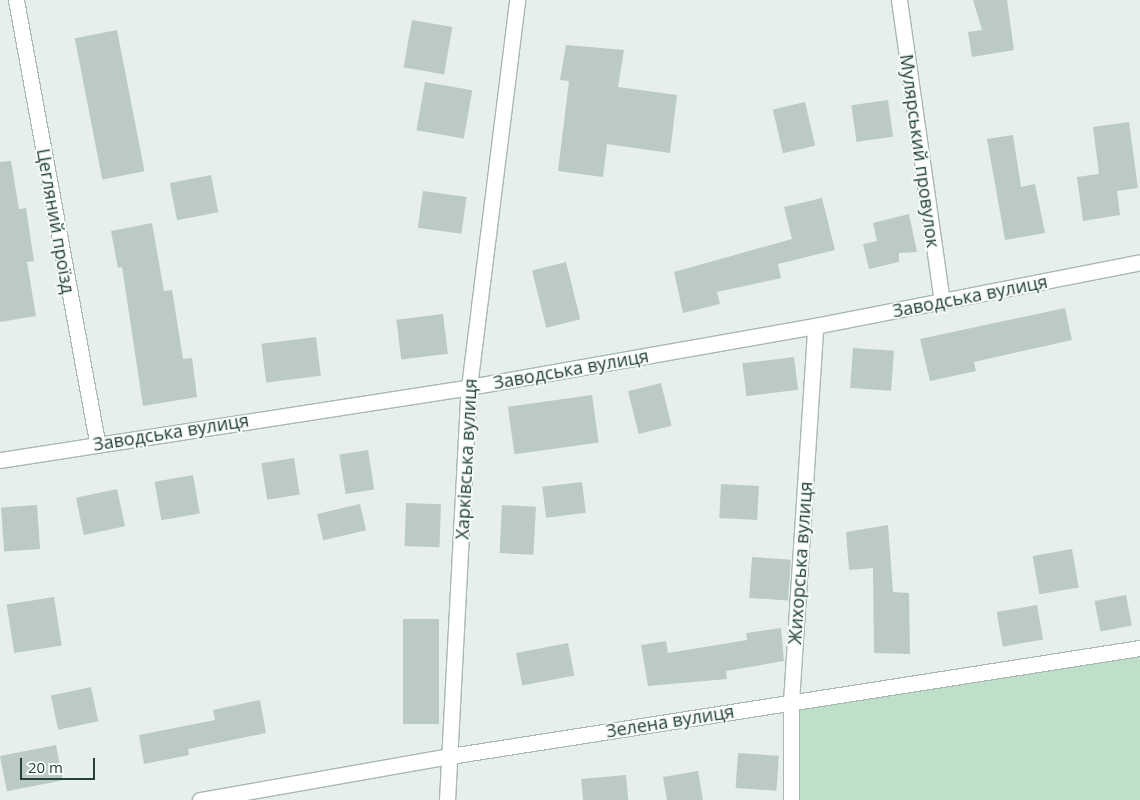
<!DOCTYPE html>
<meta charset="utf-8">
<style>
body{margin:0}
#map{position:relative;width:1140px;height:800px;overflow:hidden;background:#e6efeb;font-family:"Open Sans",sans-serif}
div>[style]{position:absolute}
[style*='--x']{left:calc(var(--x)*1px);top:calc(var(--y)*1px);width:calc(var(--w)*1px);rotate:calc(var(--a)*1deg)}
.green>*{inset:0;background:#bfe0c8}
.building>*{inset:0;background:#bbcac4;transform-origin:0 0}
.roads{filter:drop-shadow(1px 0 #a8b8b2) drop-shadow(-1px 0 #a8b8b2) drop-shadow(0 1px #a8b8b2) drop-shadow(0 -1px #a8b8b2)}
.minor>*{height:15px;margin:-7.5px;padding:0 7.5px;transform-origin:7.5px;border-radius:7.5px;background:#fff}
span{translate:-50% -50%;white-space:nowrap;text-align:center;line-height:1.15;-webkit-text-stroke:4px #f7fbf9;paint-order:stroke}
.street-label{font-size:18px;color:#24423a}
.scale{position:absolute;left:20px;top:758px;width:75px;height:22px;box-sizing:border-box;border:2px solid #24423a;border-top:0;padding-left:6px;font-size:15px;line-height:18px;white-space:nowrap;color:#24423a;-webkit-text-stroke:4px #f7fbf9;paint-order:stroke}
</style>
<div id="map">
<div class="green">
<i style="clip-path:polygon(1140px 648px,1140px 800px,791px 800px,791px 702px)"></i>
</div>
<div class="building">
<i style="clip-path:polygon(973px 0,1007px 0,1014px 50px,972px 57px,968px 32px,982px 30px)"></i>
<i style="left:412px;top:20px;width:41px;height:48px;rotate:10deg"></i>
<i style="left:117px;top:30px;width:144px;height:43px;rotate:79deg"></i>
<i style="clip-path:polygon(566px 45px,624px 50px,618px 87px,677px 95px,670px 153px,607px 144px,603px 177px,558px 171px,569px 81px,560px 80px)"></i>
<i style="left:425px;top:82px;width:48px;height:49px;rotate:10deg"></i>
<i style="left:888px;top:100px;width:37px;height:37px;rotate:82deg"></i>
<i style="left:805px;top:102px;width:45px;height:33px;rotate:77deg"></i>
<i style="clip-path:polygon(1129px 122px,1138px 188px,1117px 191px,1120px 215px,1083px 221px,1077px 177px,1099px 174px,1093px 127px)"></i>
<i style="clip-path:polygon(1013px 135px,1021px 187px,1035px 184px,1045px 233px,1005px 240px,987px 139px)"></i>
<i style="clip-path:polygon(11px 161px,19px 209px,26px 208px,34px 261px,27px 262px,36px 316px,0 322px,0 162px)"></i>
<i style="left:211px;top:175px;width:38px;height:42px;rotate:79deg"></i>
<i style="left:423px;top:191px;width:44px;height:37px;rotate:8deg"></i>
<i style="clip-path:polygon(822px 198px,835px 250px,778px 264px,781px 278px,717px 292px,720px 304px,683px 313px,674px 272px,792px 239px,784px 207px)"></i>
<i style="clip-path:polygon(909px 214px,917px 252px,899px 253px,899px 262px,869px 269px,863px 244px,877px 241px,873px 223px)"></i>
<i style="clip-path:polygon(152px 223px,164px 291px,172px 290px,183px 359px,192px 358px,197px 397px,143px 406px,122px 267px,118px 268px,111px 231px)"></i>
<i style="left:566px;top:262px;width:59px;height:35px;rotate:76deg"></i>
<i style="clip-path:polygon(1065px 308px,1072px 340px,974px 362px,976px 371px,930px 381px,920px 339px)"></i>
<i style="left:443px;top:314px;width:40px;height:47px;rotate:83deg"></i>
<i style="left:316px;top:337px;width:39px;height:55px;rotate:83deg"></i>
<i style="left:853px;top:348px;width:41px;height:40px;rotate:4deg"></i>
<i style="left:794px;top:357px;width:33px;height:52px;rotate:83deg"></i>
<i style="left:661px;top:383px;width:44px;height:34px;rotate:76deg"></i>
<i style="left:592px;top:395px;width:48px;height:85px;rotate:82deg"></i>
<i style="left:368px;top:450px;width:40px;height:29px;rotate:81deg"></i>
<i style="left:294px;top:458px;width:37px;height:33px;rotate:81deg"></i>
<i style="left:193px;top:475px;width:39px;height:39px;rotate:80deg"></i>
<i style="left:582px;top:482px;width:31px;height:40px;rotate:83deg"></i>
<i style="left:721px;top:484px;width:38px;height:34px;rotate:3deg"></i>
<i style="left:117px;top:489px;width:38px;height:42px;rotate:78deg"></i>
<i style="left:406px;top:503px;width:35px;height:43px;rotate:2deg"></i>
<i style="left:360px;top:504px;width:27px;height:44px;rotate:77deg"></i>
<i style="left:37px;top:505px;width:44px;height:36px;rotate:86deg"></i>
<i style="left:502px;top:505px;width:34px;height:48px;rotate:3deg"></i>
<i style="clip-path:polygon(888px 525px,893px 592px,909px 593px,910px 654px,874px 653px,873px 568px,849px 570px,846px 532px)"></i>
<i style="left:1072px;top:549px;width:39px;height:40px;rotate:80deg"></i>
<i style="left:752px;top:557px;width:39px;height:41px;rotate:4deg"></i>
<i style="left:1126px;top:595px;width:31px;height:32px;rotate:79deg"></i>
<i style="left:54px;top:597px;width:49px;height:48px;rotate:81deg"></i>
<i style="left:1037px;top:605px;width:35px;height:41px;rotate:80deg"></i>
<i style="left:403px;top:619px;width:36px;height:105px"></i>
<i style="clip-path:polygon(781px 628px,784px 661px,726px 671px,727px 679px,648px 686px,641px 645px,666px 641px,668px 653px,747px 640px,746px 633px)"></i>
<i style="left:568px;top:643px;width:33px;height:53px;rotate:79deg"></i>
<i style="left:91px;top:687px;width:35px;height:41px;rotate:78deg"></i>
<i style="clip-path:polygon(260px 700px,266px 733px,188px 749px,189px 755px,144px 764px,139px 735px,215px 720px,213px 710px)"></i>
<i style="left:56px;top:745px;width:36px;height:57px;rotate:79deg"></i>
<i style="left:738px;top:753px;width:41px;height:35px;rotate:4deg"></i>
<i style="clip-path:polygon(698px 771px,703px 800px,667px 800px,663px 777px)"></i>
<i style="left:626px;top:775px;width:25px;height:45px;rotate:85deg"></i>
</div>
<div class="roads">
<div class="minor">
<i style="--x:16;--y:0;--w:450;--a:79.6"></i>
<i style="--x:899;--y:0;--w:304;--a:81.9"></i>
<i style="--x:0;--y:460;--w:475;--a:-8.8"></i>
<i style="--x:469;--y:387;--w:351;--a:-10"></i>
<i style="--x:815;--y:326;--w:331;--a:-11.1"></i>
<i style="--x:200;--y:800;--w:254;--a:-10"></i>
<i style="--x:450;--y:756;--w:698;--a:-8.9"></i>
<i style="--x:447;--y:800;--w:414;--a:-87"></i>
<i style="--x:469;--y:387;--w:390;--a:-82.9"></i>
<i style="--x:791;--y:800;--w:98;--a:-90"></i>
<i style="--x:791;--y:702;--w:377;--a:-86.3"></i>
</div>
</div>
<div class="street-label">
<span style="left:920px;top:151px;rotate:82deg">Мулярський провулок</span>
<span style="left:56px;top:221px;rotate:80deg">Цегляний проїзд</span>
<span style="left:970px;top:296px;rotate:-11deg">Заводська вулиця</span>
<span style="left:571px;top:369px;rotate:-10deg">Заводська вулиця</span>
<span style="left:171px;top:432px;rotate:-9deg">Заводська вулиця</span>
<span style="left:466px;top:459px;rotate:-87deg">Харківська вулиця</span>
<span style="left:800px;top:563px;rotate:-86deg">Жихорська вулиця</span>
<span style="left:670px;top:721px;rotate:-9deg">Зелена вулиця</span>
</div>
<div class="scale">20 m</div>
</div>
